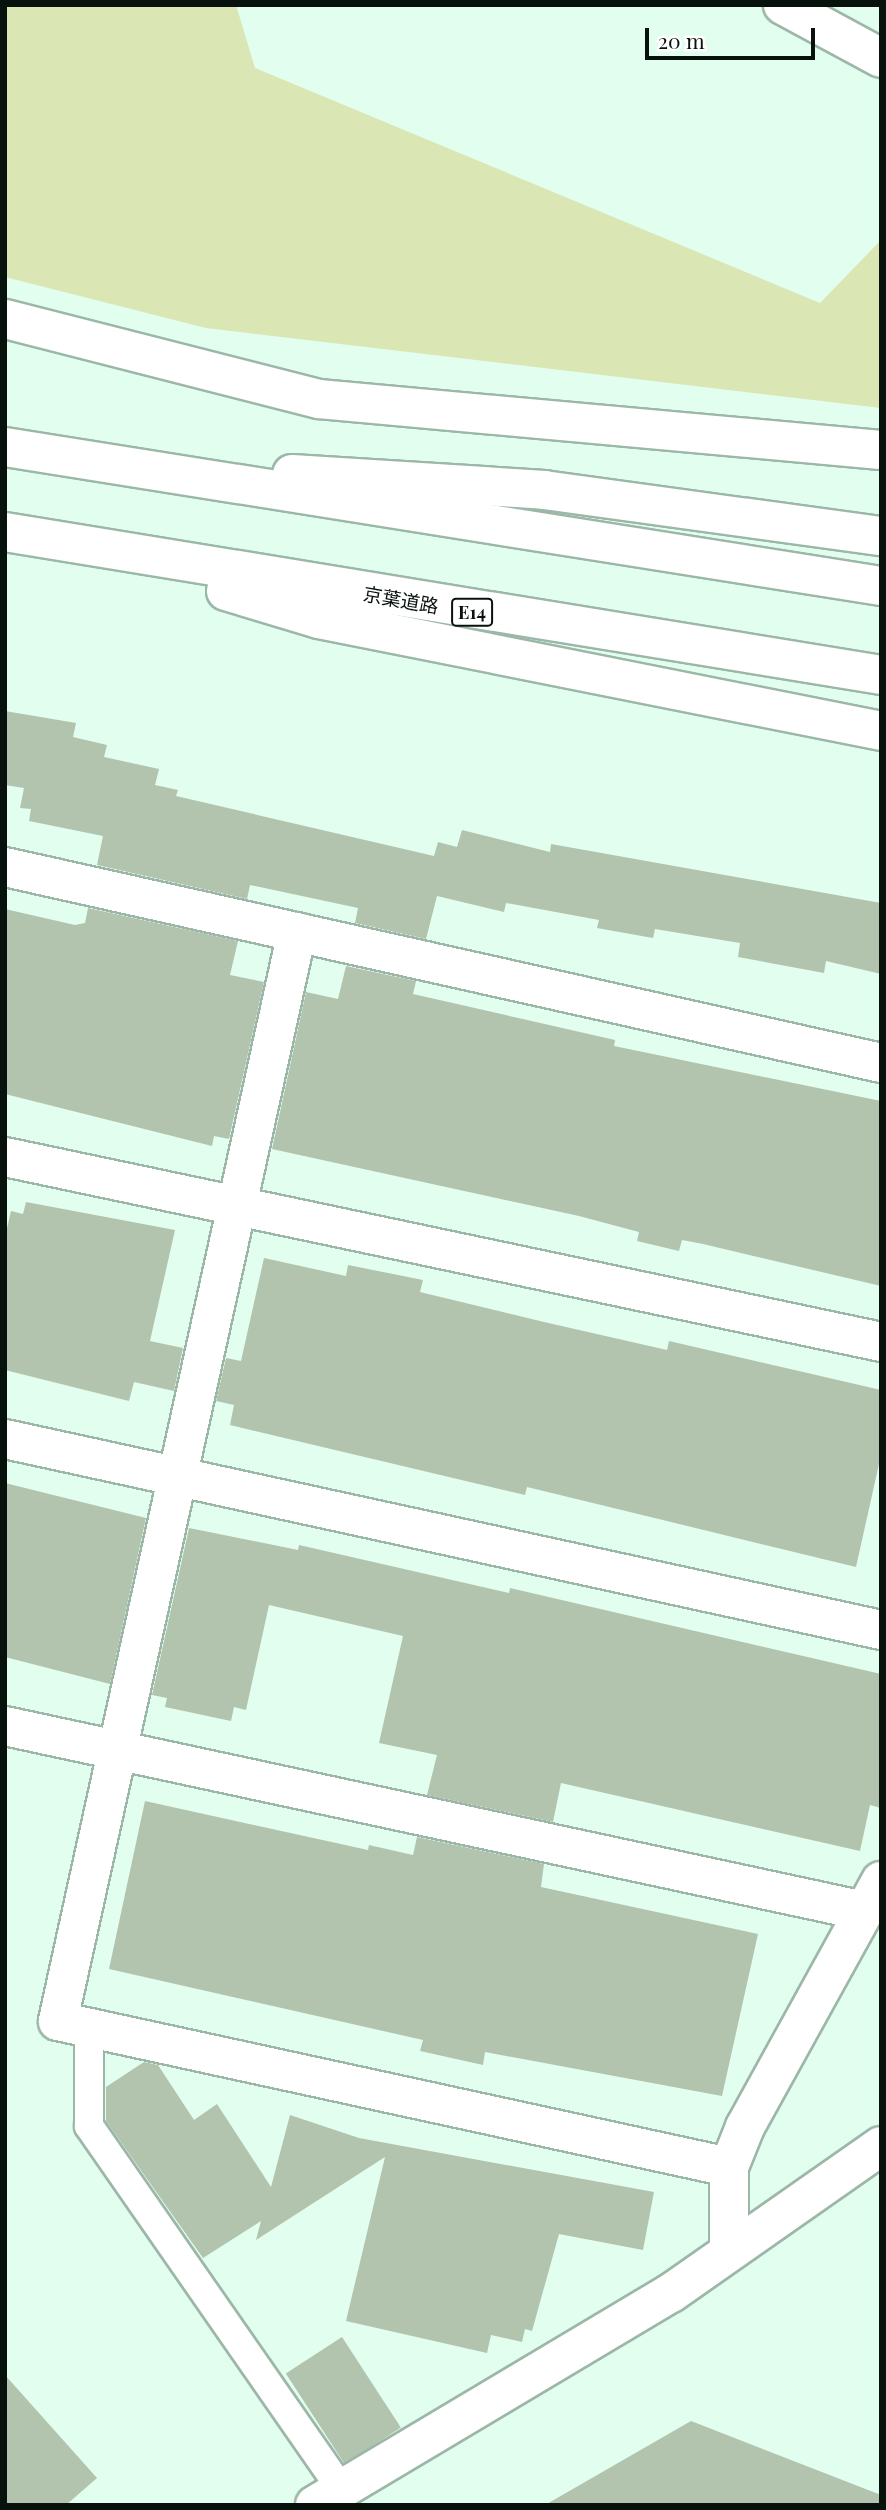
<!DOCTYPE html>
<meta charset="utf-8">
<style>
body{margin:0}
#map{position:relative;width:886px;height:2510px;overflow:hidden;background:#e1feee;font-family:"Playfair Display","Noto Sans JP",serif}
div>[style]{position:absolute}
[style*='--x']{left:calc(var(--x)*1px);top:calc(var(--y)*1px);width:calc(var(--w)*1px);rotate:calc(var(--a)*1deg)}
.green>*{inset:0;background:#dae6b4}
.building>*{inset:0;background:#b2c4ae;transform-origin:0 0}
.roads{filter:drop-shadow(2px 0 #9cb7a8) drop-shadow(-2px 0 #9cb7a8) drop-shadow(0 2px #9cb7a8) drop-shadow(0 -2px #9cb7a8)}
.lane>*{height:28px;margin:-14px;padding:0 14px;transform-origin:14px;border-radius:14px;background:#fff}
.street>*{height:38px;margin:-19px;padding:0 19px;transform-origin:19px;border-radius:19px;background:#fff}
.highway>*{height:38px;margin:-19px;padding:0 19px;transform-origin:19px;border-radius:19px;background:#fff}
span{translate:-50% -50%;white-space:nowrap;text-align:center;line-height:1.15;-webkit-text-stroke:5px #fff;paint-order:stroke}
.shield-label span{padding:2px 5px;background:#fff;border:2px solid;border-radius:5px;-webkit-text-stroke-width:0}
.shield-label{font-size:18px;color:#08120d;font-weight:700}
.street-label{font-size:19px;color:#08120d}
.frame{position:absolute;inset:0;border:7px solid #08120d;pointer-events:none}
.scale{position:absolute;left:645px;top:28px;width:170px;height:32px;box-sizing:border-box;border:4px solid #08120d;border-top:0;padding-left:9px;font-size:21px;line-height:24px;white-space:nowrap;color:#08120d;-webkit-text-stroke:5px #fff;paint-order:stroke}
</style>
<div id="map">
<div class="green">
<i style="clip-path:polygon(5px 5px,236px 5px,255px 68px,820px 303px,881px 240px,881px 408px,206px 328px,5px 277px)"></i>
</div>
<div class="building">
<i style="clip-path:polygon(5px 711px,76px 723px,73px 737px,107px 745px,104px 757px,159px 769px,155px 785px,178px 790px,176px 796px,434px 856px,438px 842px,457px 847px,462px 830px,550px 852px,551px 844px,881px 903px,881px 974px,826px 961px,824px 973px,738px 957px,740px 943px,655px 929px,653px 938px,597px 928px,599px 920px,506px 903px,504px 912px,437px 896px,426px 939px,355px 923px,358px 908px,250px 885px,247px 899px,97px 865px,103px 836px,29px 821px,31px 809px,20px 808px,24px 788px,5px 785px)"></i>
<i style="clip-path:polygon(88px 908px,238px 941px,230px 975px,264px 982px,229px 1139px,214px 1136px,212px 1146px,5px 1094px,5px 909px,75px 925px,85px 923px)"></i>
<i style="clip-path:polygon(346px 966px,416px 981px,413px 994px,615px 1040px,614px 1046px,881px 1101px,881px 1286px,703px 1244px,682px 1240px,679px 1251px,637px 1241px,639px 1232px,579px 1216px,272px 1149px,306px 992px,338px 999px)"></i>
<i style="clip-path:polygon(26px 1202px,175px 1230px,150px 1341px,183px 1348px,174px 1391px,134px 1382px,129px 1401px,5px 1370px,5px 1237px,11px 1211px,23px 1214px)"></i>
<i style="clip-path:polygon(264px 1258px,346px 1276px,348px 1265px,423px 1280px,420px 1292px,544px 1322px,667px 1350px,669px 1341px,881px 1390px,881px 1455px,856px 1567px,527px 1487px,525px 1495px,230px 1425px,234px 1405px,216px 1401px,226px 1358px,241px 1361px)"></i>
<i style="clip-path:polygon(5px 1483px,146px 1518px,110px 1684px,5px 1657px)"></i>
<i style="clip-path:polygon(189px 1528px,298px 1550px,299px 1545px,509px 1593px,510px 1588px,881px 1674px,881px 1808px,870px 1805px,860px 1851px,561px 1783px,553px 1822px,427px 1795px,437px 1755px,379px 1743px,403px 1636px,269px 1605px,246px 1710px,234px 1707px,231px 1721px,165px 1707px,167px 1698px,152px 1695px)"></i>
<i style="clip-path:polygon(145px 1801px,368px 1850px,369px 1845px,413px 1855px,417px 1837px,544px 1864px,541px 1887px,758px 1934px,722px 2096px,485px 2052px,483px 2065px,420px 2051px,423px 2040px,109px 1969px)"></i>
<i style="clip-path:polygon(144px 2062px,158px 2065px,194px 2120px,217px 2104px,271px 2187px,290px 2115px,359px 2138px,654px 2192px,643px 2250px,559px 2234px,532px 2331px,525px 2329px,522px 2342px,491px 2335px,487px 2353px,346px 2321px,385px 2157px,256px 2240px,261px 2221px,203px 2258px,106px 2121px,106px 2087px)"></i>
<i style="left:342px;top:2337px;width:108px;height:67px;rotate:57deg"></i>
<i style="clip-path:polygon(5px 2375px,97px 2478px,66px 2505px,5px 2505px)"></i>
<i style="clip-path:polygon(691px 2421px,881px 2495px,881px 2505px,545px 2505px)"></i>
</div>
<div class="roads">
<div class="lane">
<i style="--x:89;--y:2028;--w:98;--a:90"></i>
<i style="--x:89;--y:2126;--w:442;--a:55.2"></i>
</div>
<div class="street">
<i style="--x:783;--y:5;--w:111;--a:28.4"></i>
<i style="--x:5;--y:319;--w:324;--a:14.3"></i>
<i style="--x:319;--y:399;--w:564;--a:5.19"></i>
<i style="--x:5;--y:867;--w:898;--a:12.61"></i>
<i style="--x:297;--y:932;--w:1115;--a:102.38"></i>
<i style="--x:58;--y:2021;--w:687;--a:12.28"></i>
<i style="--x:5;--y:1157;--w:895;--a:11.92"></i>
<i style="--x:5;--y:1439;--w:897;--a:12.3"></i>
<i style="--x:5;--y:1726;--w:879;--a:12.15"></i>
<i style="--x:729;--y:2248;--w:81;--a:-90"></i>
<i style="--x:729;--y:2167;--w:43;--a:-68.2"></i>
<i style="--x:745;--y:2127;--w:281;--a:-61.1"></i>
<i style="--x:315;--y:2505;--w:414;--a:-30.8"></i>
<i style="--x:671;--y:2293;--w:256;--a:-35"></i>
</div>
<div class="highway">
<i style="--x:5;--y:447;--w:887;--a:9.02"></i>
<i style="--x:292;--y:474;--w:253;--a:3.6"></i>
<i style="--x:544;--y:490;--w:340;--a:7.8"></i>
<i style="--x:5;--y:532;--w:888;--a:9.27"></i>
<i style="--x:226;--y:591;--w:97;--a:16.8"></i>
<i style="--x:319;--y:619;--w:573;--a:11.27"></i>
</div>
</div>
<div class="shield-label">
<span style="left:472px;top:612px">E14</span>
</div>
<div class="street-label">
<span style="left:401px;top:600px;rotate:10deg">京葉道路</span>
</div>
<div class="frame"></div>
<div class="scale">20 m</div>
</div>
